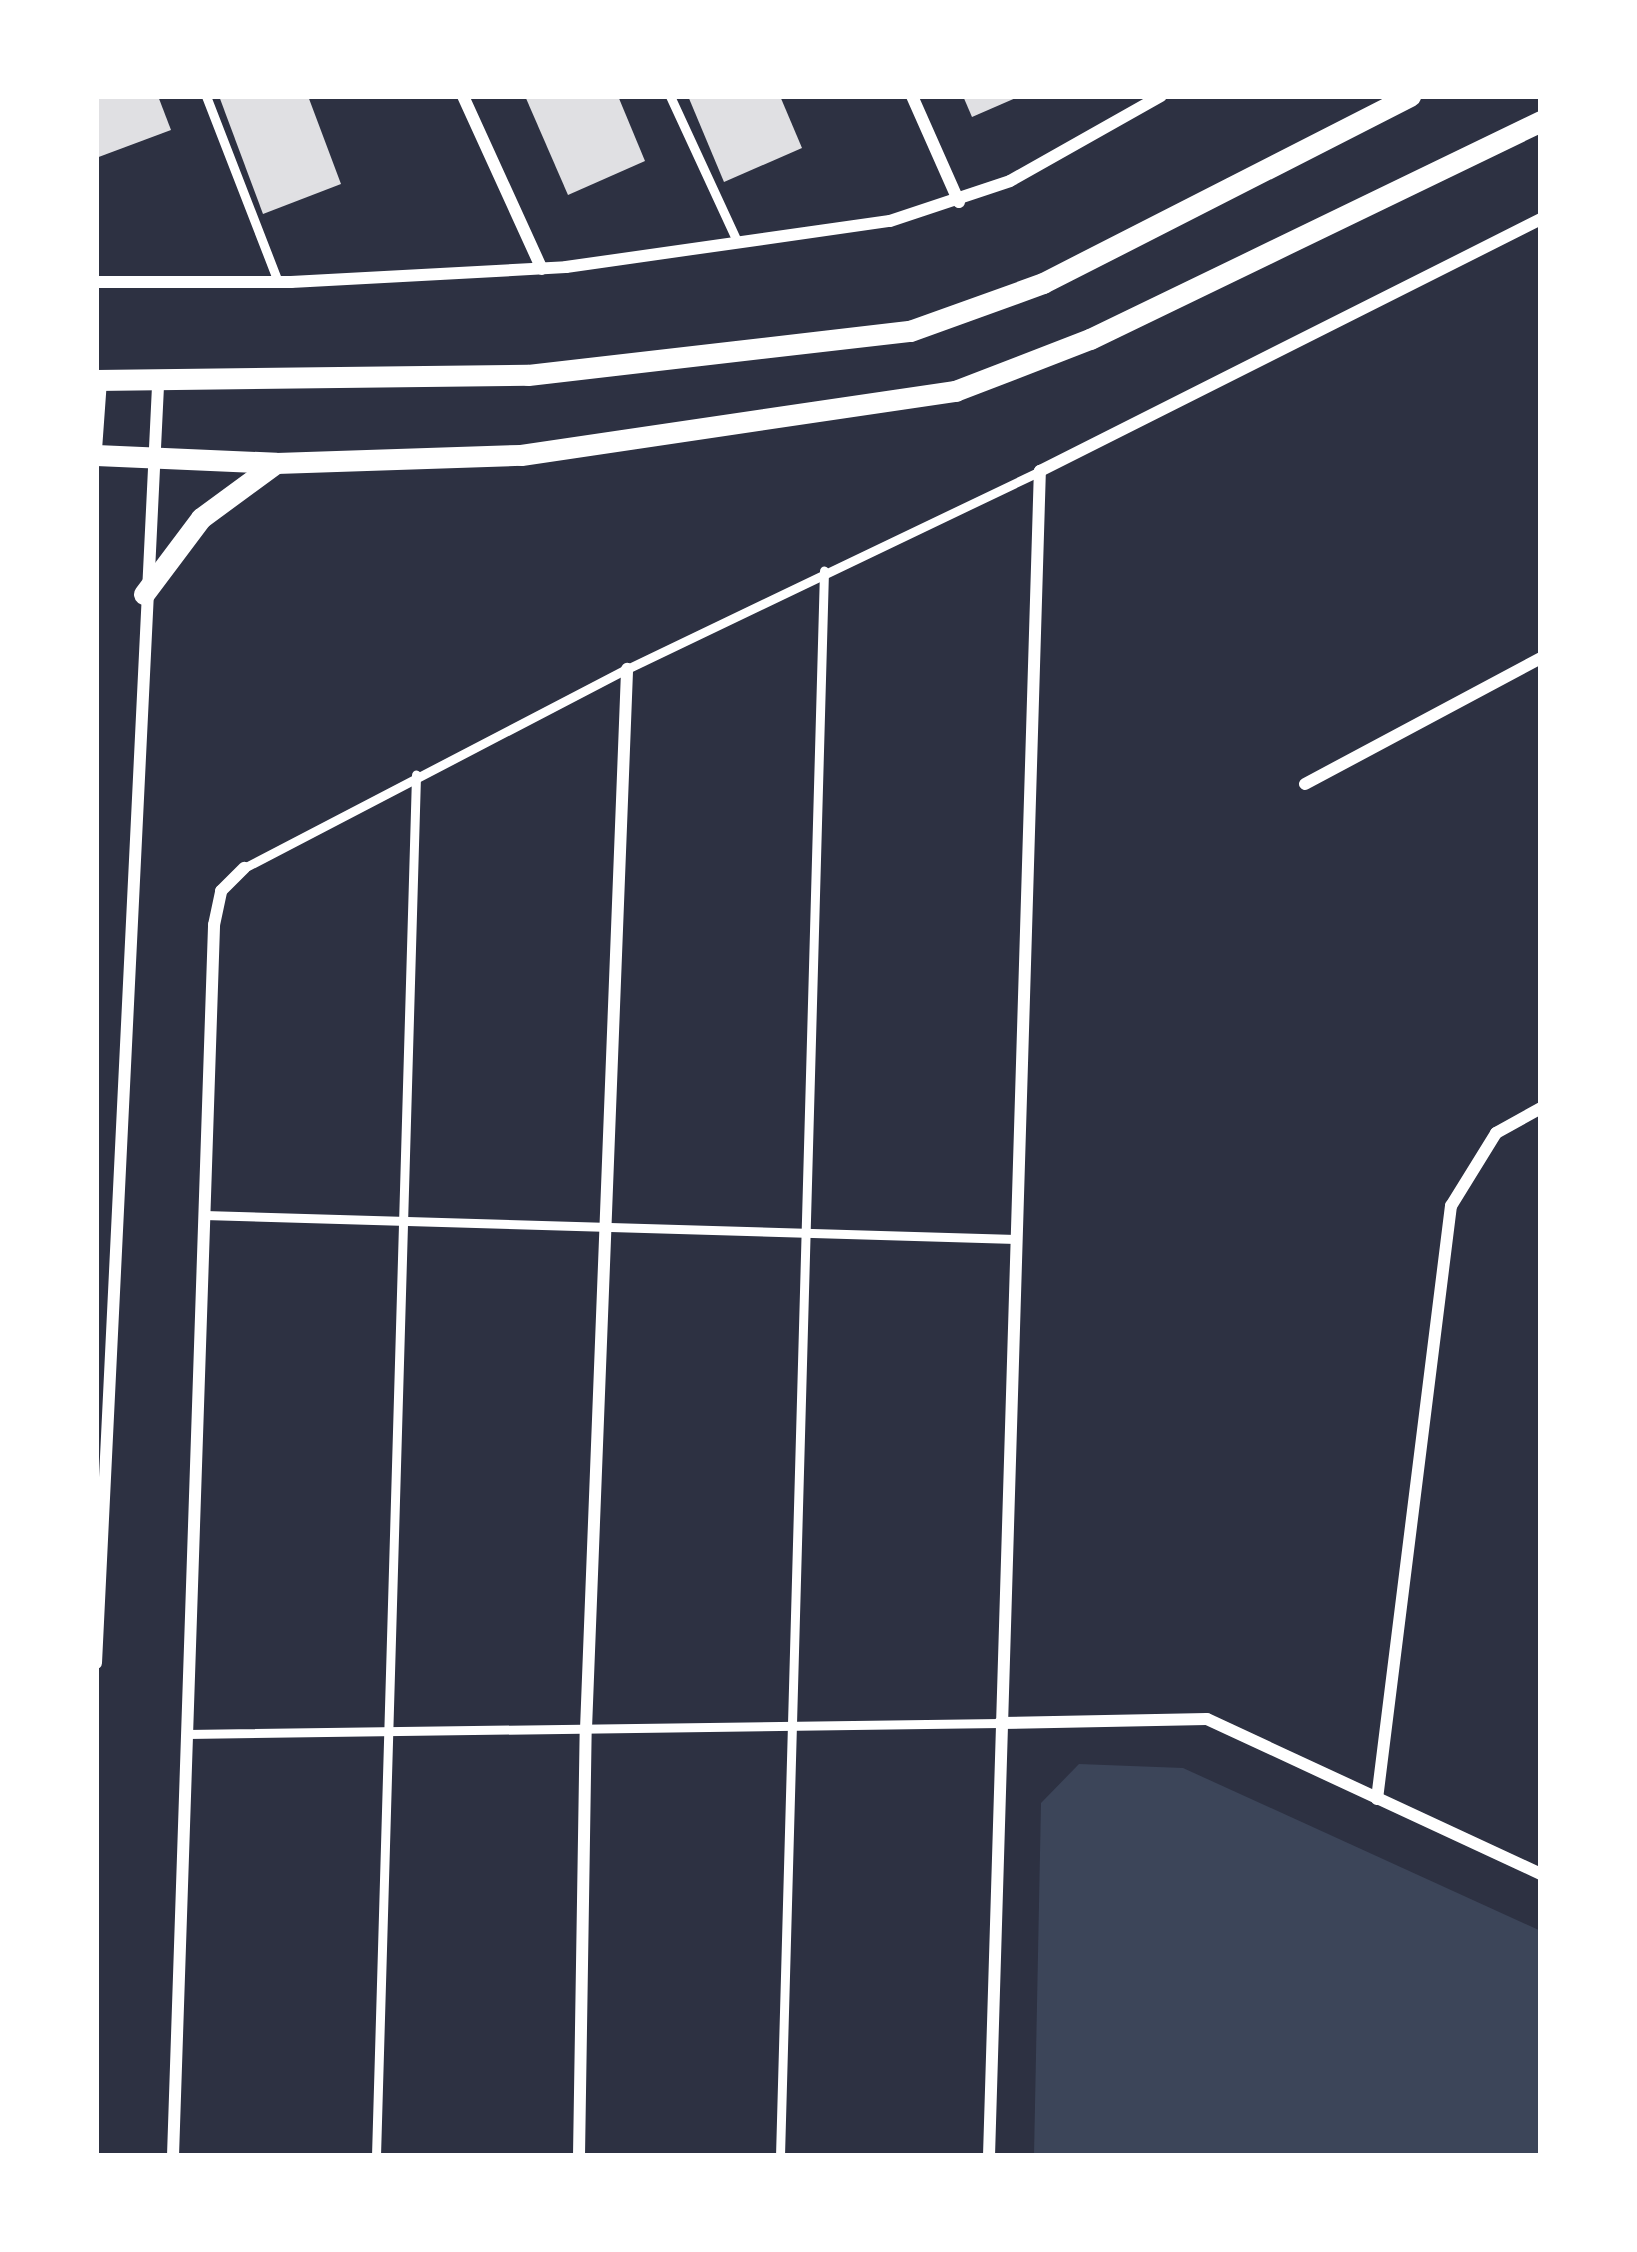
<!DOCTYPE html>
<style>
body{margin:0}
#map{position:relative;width:1637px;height:2252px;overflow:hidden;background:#2d3142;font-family:Mulish,sans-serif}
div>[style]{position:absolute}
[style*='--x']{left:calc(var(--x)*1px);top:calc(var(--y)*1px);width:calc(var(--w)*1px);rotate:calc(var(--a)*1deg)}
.green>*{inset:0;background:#3c4559}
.building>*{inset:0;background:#e0e0e3}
.service>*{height:9px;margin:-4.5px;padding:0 4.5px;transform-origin:4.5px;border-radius:4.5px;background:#fff}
.minor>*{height:12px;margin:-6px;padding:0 6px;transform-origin:6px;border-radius:6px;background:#fff}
.tertiary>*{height:21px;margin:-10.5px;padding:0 10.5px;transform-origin:10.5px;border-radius:10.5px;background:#fff}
span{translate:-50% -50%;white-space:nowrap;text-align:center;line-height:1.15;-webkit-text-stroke:12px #fff;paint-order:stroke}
.frame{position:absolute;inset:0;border:99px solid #fff;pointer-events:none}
</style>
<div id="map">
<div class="green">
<i style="clip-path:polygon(1079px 1764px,1183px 1768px,1541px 1931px,1541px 2156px,1034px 2156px,1041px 1803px)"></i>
</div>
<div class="building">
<i style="clip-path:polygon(96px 96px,158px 96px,171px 130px,96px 158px)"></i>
<i style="clip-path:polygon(219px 96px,308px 96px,341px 184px,263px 214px)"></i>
<i style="clip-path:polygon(525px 96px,618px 96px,645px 161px,568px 195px)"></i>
<i style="clip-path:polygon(688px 96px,780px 96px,802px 148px,724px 182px)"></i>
<i style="clip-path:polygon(963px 96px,1020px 96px,972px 117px)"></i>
</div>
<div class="service">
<i style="--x:206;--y:96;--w:199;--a:68.8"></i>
<i style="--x:670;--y:96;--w:162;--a:65.2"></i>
<i style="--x:244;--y:868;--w:432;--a:-27.5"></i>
<i style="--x:627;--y:669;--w:458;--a:-25.6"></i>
<i style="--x:204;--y:1215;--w:812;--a:1.69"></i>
<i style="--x:187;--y:1734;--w:813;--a:-0.78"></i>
<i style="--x:376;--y:2156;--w:1382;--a:-88.34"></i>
<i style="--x:780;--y:2156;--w:1586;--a:-88.41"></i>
</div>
<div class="minor">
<i style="--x:463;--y:96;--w:190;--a:65.5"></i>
<i style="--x:912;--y:96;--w:116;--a:66.1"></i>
<i style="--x:96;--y:282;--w:195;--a:0"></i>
<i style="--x:291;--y:282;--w:275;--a:-3.1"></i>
<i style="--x:566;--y:267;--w:327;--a:-8.1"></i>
<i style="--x:890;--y:221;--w:126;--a:-18.4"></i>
<i style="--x:1010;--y:181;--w:173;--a:-29.4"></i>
<i style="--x:96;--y:450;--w:70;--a:-85.9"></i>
<i style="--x:1305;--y:784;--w:268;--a:-28.1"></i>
<i style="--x:96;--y:1663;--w:1280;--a:-87.22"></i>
<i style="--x:1000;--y:1723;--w:207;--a:-1.1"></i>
<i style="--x:1207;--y:1719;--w:368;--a:24.9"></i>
<i style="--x:1377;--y:1799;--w:598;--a:-82.89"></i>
<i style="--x:1451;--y:1206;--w:86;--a:-58.3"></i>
<i style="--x:1496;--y:1133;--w:51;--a:-29.1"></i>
<i style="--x:173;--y:2156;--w:1232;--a:-88.09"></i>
<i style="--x:214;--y:925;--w:35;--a:-78"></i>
<i style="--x:221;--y:891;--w:33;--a:-45"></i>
<i style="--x:579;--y:2156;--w:427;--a:-89.1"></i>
<i style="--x:586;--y:1729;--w:1061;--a:-87.78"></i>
<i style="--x:989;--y:2156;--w:1686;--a:-88.27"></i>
<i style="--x:1040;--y:471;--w:561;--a:-26.7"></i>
</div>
<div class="tertiary">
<i style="--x:96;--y:380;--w:432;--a:-0.7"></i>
<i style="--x:528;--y:375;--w:385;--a:-6.6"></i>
<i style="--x:910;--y:331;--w:141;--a:-19.8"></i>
<i style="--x:1043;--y:283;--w:412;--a:-27"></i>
<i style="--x:96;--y:455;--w:180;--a:2.5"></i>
<i style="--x:276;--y:463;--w:245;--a:-1.9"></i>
<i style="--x:521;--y:455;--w:439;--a:-8.4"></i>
<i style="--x:955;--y:391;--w:145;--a:-21.1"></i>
<i style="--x:1090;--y:339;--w:501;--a:-25.8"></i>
<i style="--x:144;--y:594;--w:95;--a:-53.1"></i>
<i style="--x:201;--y:518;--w:93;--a:-36.3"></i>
</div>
<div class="frame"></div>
</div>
